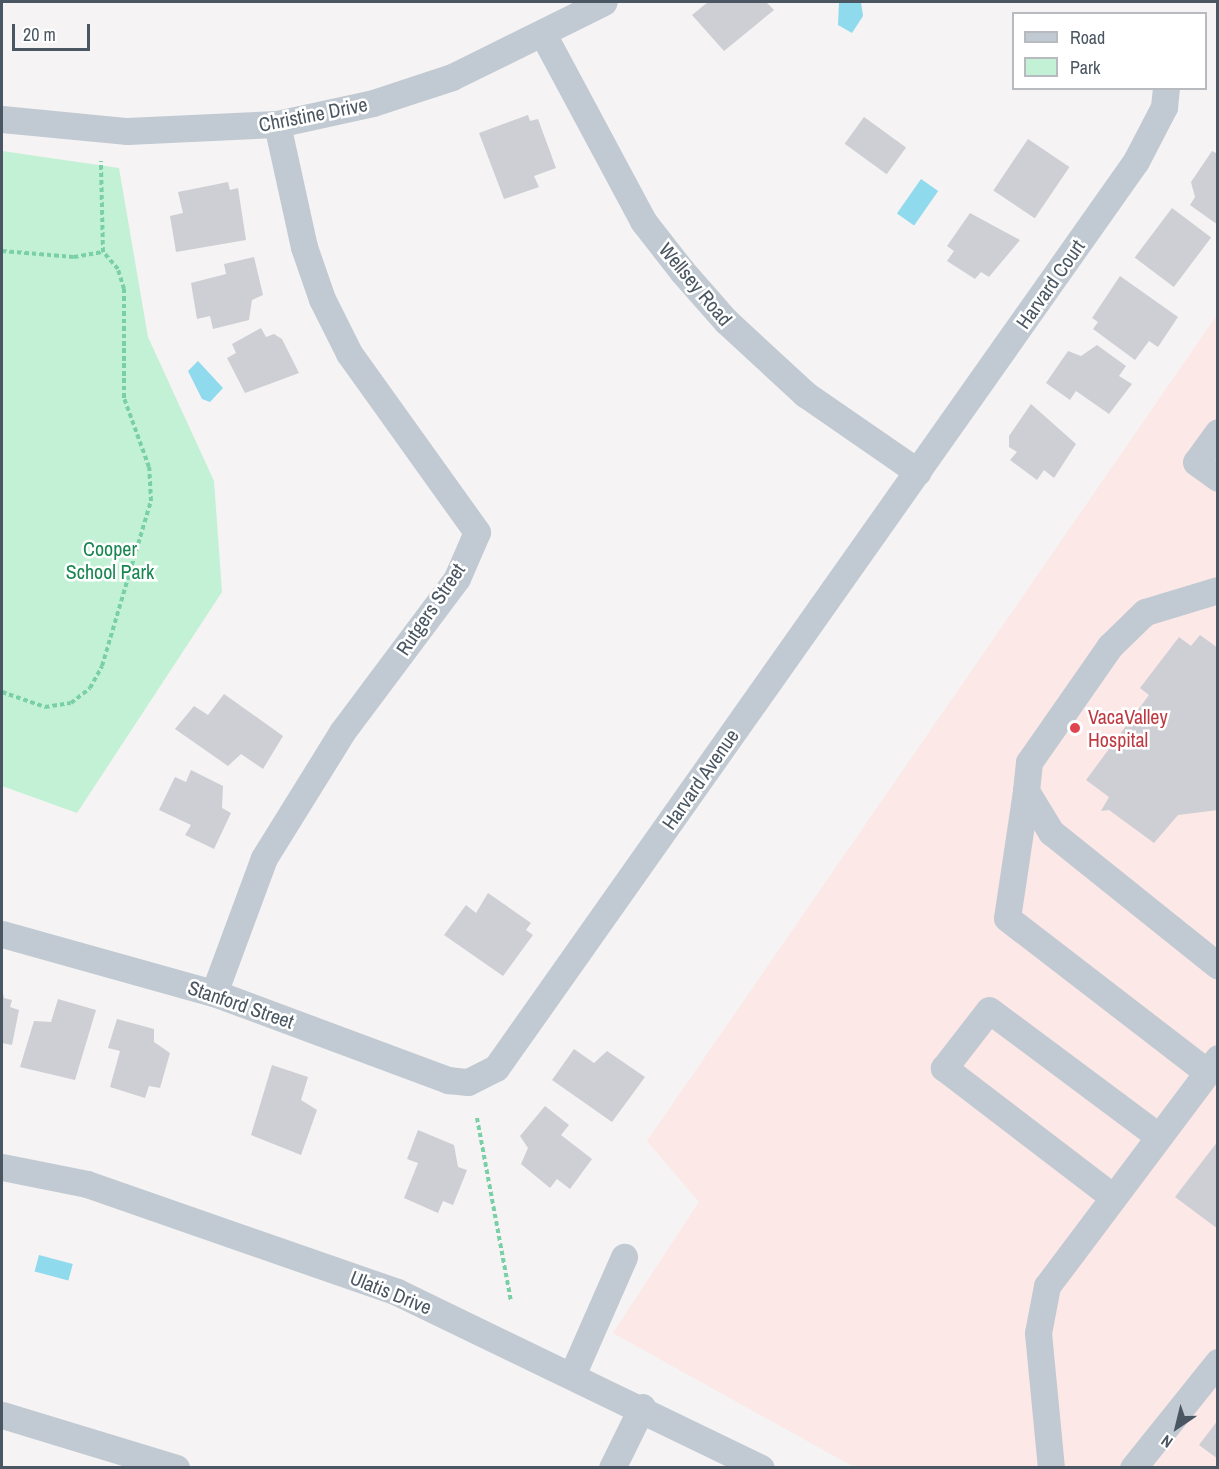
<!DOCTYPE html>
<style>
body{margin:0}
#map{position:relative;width:1219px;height:1469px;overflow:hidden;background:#f5f3f3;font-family:"Archivo Narrow",sans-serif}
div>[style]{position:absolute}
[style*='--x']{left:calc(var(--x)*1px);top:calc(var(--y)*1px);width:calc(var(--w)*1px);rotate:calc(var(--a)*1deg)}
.medical>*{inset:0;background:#fce8e6}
.green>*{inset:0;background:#c3f1d5}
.water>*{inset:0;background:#90daee;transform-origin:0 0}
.building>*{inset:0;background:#cdcfd5;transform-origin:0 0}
.path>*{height:4px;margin-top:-2px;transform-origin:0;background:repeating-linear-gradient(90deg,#7ad0a6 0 4.5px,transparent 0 7.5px)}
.minor>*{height:27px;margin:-13.5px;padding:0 13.5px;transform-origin:13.5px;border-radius:13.5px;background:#c1cad2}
.dots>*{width:16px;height:16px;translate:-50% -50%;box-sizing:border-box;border:3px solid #fff;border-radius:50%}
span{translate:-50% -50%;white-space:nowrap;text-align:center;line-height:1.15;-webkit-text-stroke:5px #fff;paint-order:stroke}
.street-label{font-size:20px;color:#4a5661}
.park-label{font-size:20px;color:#17864f}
.health-label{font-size:20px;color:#be3a42}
.left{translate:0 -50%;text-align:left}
.frame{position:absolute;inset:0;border:3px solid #4a5661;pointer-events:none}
.legend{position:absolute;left:1012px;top:12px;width:195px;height:78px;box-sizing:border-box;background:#fff;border:2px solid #b7bbc0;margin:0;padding:8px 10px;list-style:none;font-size:18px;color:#4a5661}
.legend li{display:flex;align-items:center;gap:12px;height:30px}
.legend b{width:30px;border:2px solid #b7bbc0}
.north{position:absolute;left:1147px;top:1397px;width:60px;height:60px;-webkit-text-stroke:4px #fff;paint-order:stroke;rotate:215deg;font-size:16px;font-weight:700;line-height:24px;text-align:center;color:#4a5661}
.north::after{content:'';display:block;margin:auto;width:21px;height:27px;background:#4a5661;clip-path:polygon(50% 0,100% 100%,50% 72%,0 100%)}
.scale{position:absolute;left:12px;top:24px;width:78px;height:27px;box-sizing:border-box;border:3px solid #4a5661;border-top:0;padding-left:8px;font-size:18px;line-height:21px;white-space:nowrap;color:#4a5661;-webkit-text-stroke:4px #fff;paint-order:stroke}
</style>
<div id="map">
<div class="medical">
<i style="clip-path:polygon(1217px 315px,1217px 1467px,854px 1467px,613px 1333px,699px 1202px,647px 1141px)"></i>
</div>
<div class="green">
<i style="clip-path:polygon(2px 151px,119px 168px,148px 337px,214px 481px,222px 592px,77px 813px,2px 786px)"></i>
</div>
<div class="water">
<i style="clip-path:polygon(839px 2px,861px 2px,863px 16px,852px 33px,838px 25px)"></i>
<i style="left:921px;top:179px;width:21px;height:42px;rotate:35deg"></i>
<i style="clip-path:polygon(198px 361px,223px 388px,210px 402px,202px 399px,188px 371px)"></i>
<i style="left:39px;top:1255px;width:35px;height:17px;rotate:15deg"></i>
</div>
<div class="building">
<i style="clip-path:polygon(708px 2px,766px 2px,774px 10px,724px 51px,692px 15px)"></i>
<i style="clip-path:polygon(528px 115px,530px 121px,538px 119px,556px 168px,534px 176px,539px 187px,504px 199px,479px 133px)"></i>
<i style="left:864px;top:117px;width:52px;height:33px;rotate:36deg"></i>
<i style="left:1028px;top:139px;width:50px;height:62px;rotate:34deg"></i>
<i style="clip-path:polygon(1212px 151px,1218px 154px,1218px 225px,1190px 205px,1195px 197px,1191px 182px)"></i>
<i style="clip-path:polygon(228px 182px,230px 190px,238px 188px,246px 240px,176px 252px,170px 216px,183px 213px,178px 192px)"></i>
<i style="left:1172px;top:208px;width:49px;height:62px;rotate:37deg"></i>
<i style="clip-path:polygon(970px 213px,1020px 240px,989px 277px,981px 272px,975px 279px,947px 261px,954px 251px,947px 246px)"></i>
<i style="clip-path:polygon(254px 257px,263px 295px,252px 300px,249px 320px,213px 329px,210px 316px,197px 319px,191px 283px,226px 274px,224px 264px)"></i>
<i style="clip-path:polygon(1120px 276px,1178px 317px,1158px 347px,1149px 341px,1135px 360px,1093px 329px,1098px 322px,1092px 318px)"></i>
<i style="clip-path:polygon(261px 328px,266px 337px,274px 334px,282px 339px,299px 373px,245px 393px,227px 358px,236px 353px,232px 344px)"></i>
<i style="clip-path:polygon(1097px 345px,1126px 366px,1119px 376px,1132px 384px,1109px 414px,1076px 391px,1070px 400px,1046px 383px,1068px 351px,1081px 356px)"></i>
<i style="clip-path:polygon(1031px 404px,1076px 444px,1054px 478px,1044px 470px,1037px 480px,1010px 460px,1017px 452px,1009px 447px,1009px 436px)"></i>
<i style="clip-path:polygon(1200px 635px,1218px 648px,1218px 810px,1178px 815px,1154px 843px,1109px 810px,1101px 811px,1109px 797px,1086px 780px,1149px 695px,1140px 688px,1179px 637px,1191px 646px)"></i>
<i style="clip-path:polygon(224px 694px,283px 736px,263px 769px,241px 754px,228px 766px,175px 729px,194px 706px,208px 715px)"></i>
<i style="clip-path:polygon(191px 770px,223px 786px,222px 808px,231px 813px,214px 849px,185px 835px,191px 825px,159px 810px,175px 777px,186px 782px)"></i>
<i style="clip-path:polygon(488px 893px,531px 923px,526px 930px,533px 935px,503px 976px,444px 935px,466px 905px,476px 913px)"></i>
<i style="clip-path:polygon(2px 989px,4px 998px,12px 1000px,10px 1007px,19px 1010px,12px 1045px,2px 1043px)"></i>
<i style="clip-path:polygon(58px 999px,96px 1010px,75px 1080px,20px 1067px,34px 1021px,51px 1022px)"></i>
<i style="clip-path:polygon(117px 1019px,154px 1029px,154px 1042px,170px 1053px,160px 1088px,149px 1086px,145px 1098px,110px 1087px,120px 1051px,108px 1048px)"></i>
<i style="clip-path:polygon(574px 1049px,594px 1063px,607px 1051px,645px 1077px,612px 1122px,552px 1080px)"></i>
<i style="clip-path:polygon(272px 1065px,308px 1077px,301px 1100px,317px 1110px,301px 1155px,251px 1135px)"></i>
<i style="clip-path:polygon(545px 1106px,569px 1125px,561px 1135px,592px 1159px,570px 1189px,557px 1179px,550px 1188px,521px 1164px,528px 1148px,520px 1136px)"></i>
<i style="clip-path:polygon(418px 1130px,454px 1145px,458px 1167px,467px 1170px,453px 1205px,443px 1201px,438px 1213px,404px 1198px,418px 1163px,407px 1159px)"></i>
<i style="clip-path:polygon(1218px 1141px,1218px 1229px,1175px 1197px)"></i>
<i style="clip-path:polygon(1218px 1420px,1218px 1459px,1199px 1445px)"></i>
</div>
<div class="path">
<i style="--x:2;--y:251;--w:72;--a:4.8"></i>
<i style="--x:74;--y:257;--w:29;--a:-10"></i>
<i style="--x:2;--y:692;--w:46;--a:19.2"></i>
<i style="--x:45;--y:707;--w:26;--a:-9"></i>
<i style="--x:71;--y:703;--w:24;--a:-38"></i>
<i style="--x:90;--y:688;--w:25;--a:-61"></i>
<i style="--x:102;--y:666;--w:172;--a:-73.5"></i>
<i style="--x:151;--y:501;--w:34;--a:-93"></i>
<i style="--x:149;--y:467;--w:73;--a:-109.9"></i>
<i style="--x:124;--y:398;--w:109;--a:-90"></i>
<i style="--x:124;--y:289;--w:21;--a:-107"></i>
<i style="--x:118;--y:269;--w:23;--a:-131"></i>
<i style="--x:103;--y:252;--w:91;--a:-91.3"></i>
<i style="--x:477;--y:1118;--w:186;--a:79.5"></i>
</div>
<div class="minor">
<i style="--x:544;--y:36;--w:210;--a:61.8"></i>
<i style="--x:643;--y:221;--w:63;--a:52"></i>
<i style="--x:682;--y:271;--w:67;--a:48.7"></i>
<i style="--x:726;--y:321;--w:108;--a:42.7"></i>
<i style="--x:805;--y:394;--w:137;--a:34.6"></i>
<i style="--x:2;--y:119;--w:126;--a:5.5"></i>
<i style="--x:127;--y:131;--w:150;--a:-2.7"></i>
<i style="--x:277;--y:124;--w:98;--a:-12.3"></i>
<i style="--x:373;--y:103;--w:83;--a:-18.2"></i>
<i style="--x:452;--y:77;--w:169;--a:-26.3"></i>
<i style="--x:1218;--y:432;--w:37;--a:126"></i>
<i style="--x:1196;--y:462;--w:27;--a:36"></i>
<i style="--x:1218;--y:590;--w:76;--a:163.2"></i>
<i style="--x:1145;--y:612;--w:49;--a:135.8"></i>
<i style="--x:1110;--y:646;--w:141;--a:124.9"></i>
<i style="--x:1029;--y:762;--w:29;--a:96"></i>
<i style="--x:1026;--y:791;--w:48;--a:58.6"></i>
<i style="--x:1051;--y:832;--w:214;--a:38.7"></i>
<i style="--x:1026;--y:791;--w:128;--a:98.5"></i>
<i style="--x:1007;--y:918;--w:252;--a:37.6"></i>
<i style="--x:2;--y:934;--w:220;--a:15.6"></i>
<i style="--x:214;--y:993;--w:250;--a:20.4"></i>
<i style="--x:448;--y:1080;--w:20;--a:6"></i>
<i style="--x:468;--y:1082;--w:31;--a:-27"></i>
<i style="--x:496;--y:1068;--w:1110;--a:-54.79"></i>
<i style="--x:1136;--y:161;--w:61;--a:-62.6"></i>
<i style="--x:1164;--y:107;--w:19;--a:-84"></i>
<i style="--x:214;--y:993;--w:144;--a:-69.7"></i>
<i style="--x:264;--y:858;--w:148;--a:-58.2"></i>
<i style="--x:342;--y:732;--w:192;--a:-53.2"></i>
<i style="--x:457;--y:578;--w:50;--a:-66.5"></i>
<i style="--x:477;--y:532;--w:220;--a:-125.6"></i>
<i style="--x:349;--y:353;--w:60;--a:-116.6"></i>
<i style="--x:322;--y:299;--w:55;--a:-109.1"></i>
<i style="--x:304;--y:247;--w:126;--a:-102.4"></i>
<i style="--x:2;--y:1167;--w:87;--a:11.3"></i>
<i style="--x:87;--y:1184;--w:328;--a:19.2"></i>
<i style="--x:397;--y:1292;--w:404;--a:25.8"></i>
<i style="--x:1113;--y:1197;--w:213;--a:-142.6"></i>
<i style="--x:944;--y:1068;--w:73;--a:-52.2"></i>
<i style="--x:989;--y:1010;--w:211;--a:36.7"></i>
<i style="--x:573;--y:1373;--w:127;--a:-66.3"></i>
<i style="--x:2;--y:1415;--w:182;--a:16.9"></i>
<i style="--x:612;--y:1468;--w:68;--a:-63.8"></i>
<i style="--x:1051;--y:1468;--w:136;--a:-95.5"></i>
<i style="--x:1038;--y:1333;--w:48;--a:-79.2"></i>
<i style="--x:1047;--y:1286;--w:285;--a:-53.1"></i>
<i style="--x:1133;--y:1468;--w:136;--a:-51.3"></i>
</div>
<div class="dots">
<i style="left:1075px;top:728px;background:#e0444e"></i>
</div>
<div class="street-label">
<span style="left:313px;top:114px;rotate:-11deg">Christine Drive</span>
<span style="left:696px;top:284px;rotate:50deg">Wellsey Road</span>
<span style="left:1050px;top:284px;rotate:-55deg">Harvard Court</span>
<span style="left:430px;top:609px;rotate:-56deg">Rutgers Street</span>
<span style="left:700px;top:779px;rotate:-55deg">Harvard Avenue</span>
<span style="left:241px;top:1004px;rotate:19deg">Stanford Street</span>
<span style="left:391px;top:1292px;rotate:22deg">Ulatis Drive</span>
</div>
<div class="park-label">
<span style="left:110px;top:560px">Cooper<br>School Park</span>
</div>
<div class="health-label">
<span class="left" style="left:1088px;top:728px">VacaValley<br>Hospital</span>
</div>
<div class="frame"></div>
<ul class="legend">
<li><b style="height:8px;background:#c1cad2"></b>Road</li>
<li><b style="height:16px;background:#c3f1d5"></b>Park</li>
</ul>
<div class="north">N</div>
<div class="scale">20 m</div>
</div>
